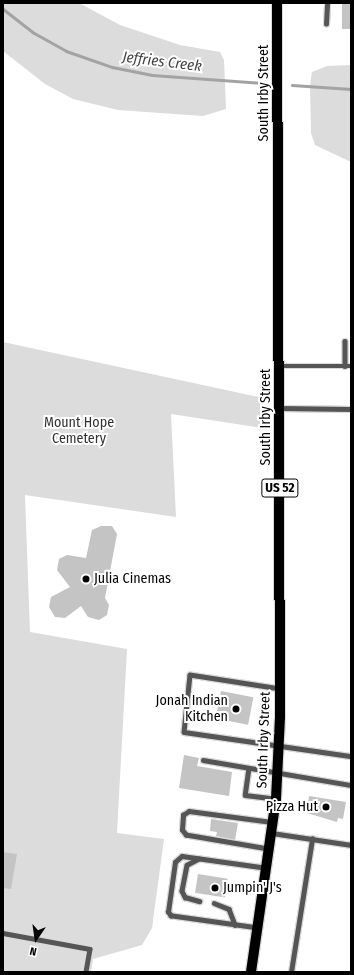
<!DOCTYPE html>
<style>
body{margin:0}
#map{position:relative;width:354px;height:975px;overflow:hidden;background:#fff;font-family:"Fira Sans Condensed",sans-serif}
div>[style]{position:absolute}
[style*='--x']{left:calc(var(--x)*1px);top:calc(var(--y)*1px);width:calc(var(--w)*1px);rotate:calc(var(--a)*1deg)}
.green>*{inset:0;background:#dcdcdc}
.stream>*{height:3px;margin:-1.5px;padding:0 1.5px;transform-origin:1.5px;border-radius:1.5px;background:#a3a3a3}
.building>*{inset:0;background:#c4c4c4;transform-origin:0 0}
.roads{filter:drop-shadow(1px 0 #dbdbdb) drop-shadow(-1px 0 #dbdbdb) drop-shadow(0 1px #dbdbdb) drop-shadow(0 -1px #dbdbdb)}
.service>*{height:4.5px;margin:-2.25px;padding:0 2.25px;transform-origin:2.25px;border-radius:2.25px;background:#555}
.primary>*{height:10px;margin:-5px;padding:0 5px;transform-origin:5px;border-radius:5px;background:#000}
.dots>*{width:11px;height:11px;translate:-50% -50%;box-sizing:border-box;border:2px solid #fff;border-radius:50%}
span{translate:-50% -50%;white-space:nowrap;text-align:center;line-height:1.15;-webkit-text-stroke:4px #fff;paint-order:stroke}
.shield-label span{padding:1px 3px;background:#fff;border:1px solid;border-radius:3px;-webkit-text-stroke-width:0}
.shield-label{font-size:13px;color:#000;font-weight:700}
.street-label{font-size:14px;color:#000}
.park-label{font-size:14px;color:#333}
.poi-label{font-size:14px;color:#000}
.left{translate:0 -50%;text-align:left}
.right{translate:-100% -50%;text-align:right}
.water-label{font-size:15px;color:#444;font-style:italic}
.frame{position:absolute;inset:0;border:4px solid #000;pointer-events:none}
.north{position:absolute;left:16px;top:919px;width:40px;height:40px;-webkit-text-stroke:3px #fff;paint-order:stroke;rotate:193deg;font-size:11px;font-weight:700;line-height:16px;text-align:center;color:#000}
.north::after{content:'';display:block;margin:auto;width:14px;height:18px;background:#000;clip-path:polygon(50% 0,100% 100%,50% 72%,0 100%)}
</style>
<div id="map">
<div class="green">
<i style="clip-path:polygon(3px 3px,79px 3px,120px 25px,180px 45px,220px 52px,224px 60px,226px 109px,203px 116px,118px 110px,73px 99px,45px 84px,3px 51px)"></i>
<i style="clip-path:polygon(351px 65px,351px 162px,315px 145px,311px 133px,310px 86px,312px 72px,327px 66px)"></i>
<i style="clip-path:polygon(3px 342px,263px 398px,263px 428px,171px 414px,176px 517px,25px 495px,30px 632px,127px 649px,117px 833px,164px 839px,152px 928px,142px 945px,93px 959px,91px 972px,3px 972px)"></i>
</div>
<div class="stream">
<i style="--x:3;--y:9;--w:39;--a:38"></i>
<i style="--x:34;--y:33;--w:37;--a:29"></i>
<i style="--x:66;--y:51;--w:49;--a:19.2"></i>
<i style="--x:112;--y:67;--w:41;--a:11.3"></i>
<i style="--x:152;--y:75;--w:111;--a:4.1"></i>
<i style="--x:292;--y:85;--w:59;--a:3.9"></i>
</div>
<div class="building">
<i style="left:342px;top:3px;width:9px;height:26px"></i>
<i style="clip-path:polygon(101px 526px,112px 526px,117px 534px,105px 598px,109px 605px,107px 615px,99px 620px,88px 617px,81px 606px,65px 618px,55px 617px,49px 607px,51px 597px,70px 587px,57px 570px,59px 559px,67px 555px,86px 558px,92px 530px)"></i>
<i style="left:221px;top:691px;width:33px;height:28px;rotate:11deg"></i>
<i style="clip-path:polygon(184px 755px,199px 758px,197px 766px,232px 772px,229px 796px,179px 788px)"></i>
<i style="clip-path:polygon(309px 796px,346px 802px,343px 819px,338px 818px,337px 822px,307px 813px)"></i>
<i style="clip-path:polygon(211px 819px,238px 823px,235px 840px,216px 836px,217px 832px,210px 831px)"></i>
<i style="clip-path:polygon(3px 852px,17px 854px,11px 889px,3px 888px)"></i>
<i style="left:198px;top:874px;width:30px;height:19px;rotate:9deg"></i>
</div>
<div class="roads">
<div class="service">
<i style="--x:326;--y:24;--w:21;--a:-87"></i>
<i style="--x:345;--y:341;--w:25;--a:90"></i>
<i style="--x:279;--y:366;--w:72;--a:0"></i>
<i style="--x:279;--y:408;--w:72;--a:0.8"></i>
<i style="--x:280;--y:689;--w:91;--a:-171.2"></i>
<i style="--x:190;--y:675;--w:57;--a:96"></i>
<i style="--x:184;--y:732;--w:169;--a:8.2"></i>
<i style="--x:203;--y:760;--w:150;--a:9.6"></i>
<i style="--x:249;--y:768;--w:27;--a:98"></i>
<i style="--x:245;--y:795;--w:31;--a:7"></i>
<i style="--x:272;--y:833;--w:80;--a:8.6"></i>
<i style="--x:268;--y:849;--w:83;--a:-170.3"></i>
<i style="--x:186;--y:835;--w:6;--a:-129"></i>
<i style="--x:182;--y:830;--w:15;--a:-86"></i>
<i style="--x:183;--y:815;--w:7;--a:-34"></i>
<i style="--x:189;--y:811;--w:85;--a:7.5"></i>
<i style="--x:199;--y:859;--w:13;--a:153"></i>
<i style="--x:187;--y:865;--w:26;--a:101"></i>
<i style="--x:182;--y:891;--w:7;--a:63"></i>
<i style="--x:185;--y:897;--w:15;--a:16"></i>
<i style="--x:214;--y:903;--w:16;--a:22"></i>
<i style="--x:229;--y:909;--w:17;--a:69"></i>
<i style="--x:258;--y:928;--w:88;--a:-172.1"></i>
<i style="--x:171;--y:916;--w:5;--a:-127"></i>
<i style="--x:168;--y:912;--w:50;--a:-82"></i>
<i style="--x:175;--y:862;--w:9;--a:-41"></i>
<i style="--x:182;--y:856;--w:86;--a:8"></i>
<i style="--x:3;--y:933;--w:88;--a:10.4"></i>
<i style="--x:90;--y:949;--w:23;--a:100"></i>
<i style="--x:291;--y:972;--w:135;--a:-81"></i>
</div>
<div class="primary">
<i style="--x:251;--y:972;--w:175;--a:-81.8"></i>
<i style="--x:276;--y:799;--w:82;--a:-87.2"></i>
<i style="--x:280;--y:717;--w:714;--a:-90.24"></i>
</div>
</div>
<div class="dots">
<i style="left:86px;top:579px;background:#000"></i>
<i style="left:236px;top:709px;background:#000"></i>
<i style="left:326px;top:807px;background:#000"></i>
<i style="left:215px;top:888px;background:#000"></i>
</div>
<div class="shield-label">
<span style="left:280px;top:488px">US 52</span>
</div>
<div class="street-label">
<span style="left:264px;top:93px;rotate:-90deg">South Irby Street</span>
<span style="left:266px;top:417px;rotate:-90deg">South Irby Street</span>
<span style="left:264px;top:740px;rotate:-88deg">South Irby Street</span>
</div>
<div class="park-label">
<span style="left:79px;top:431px">Mount Hope<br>Cemetery</span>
</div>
<div class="poi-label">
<span class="left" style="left:94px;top:579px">Julia Cinemas</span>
<span class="right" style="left:228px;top:709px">Jonah Indian<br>Kitchen</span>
<span class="right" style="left:318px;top:807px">Pizza Hut</span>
<span class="left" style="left:223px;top:888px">Jumpin' J's</span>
</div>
<div class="water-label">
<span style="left:162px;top:62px;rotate:7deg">Jeffries Creek</span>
</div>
<div class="frame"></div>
<div class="north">N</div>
</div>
